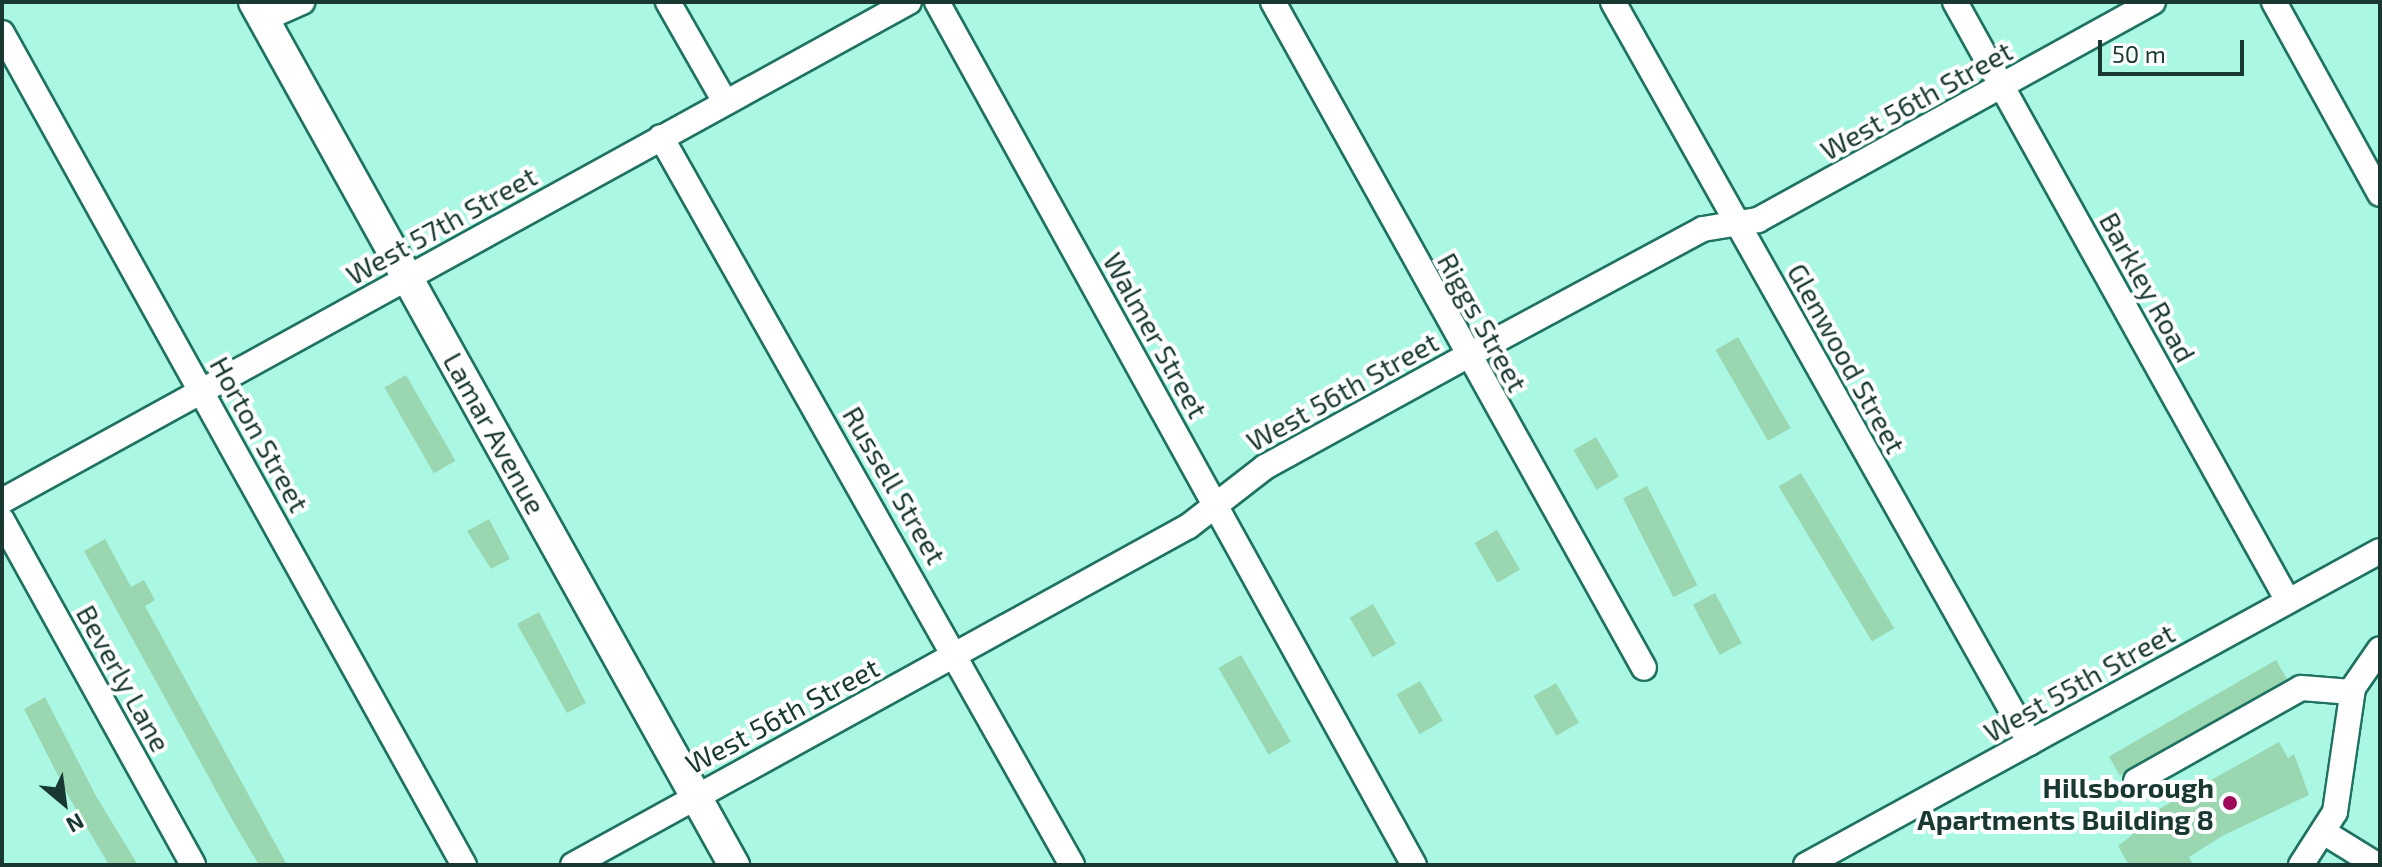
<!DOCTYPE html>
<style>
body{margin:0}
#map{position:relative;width:2382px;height:867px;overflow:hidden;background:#aaf8e4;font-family:"Exo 2",sans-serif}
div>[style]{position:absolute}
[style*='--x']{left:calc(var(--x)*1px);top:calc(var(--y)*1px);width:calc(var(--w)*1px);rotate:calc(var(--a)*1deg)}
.building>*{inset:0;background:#9ad7b1;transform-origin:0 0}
.roads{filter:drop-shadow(2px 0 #1f7261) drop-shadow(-2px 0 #1f7261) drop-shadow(0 2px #1f7261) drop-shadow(0 -2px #1f7261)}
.minor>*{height:24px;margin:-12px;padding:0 12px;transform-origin:12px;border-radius:12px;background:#fff}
.tertiary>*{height:30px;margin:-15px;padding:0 15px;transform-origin:15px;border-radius:15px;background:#fff}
.dots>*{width:22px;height:22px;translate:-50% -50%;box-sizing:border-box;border:4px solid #fff;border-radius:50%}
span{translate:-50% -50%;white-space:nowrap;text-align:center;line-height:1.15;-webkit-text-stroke:8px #fff;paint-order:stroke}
.street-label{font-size:28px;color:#183831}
.poi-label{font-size:28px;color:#183831;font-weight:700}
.right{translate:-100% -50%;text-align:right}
.frame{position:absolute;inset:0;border:4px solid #183831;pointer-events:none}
.north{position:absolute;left:24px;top:763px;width:80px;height:80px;-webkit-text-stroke:6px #fff;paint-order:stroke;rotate:151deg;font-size:22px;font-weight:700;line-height:32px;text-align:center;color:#183831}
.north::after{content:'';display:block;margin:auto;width:28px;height:36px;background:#183831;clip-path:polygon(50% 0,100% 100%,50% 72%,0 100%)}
.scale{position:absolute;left:2098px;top:40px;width:146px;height:36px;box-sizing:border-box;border:4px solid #183831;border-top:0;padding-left:10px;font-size:24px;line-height:28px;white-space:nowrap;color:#183831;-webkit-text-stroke:6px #fff;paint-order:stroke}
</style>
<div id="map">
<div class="building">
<i style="left:1738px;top:337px;width:105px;height:26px;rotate:60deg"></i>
<i style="left:406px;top:375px;width:99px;height:25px;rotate:60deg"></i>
<i style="left:1596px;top:437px;width:46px;height:26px;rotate:60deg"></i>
<i style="left:1801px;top:473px;width:181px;height:26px;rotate:59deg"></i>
<i style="left:1647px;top:486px;width:111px;height:27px;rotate:63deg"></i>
<i style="clip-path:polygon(489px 519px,510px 559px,491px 569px,467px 531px)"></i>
<i style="left:1497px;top:530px;width:46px;height:26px;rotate:60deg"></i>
<i style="clip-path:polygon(105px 539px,131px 587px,144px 580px,155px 600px,145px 606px,287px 865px,259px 865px,234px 823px,84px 551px)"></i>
<i style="left:1715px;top:593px;width:57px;height:25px;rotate:62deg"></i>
<i style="left:1373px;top:604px;width:46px;height:27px;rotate:60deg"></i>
<i style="clip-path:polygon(539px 612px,586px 703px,567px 713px,517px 624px)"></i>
<i style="left:1241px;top:655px;width:100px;height:26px;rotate:60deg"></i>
<i style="left:2276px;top:660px;width:22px;height:193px;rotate:60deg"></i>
<i style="left:1420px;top:681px;width:46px;height:27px;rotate:60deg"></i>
<i style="left:1556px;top:683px;width:46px;height:26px;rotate:60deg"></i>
<i style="clip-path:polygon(45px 697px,96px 796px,138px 865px,109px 865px,70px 799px,24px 709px)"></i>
<i style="clip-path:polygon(2279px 742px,2288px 758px,2294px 754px,2309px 795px,2224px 835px,2189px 857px,2193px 865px,2129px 865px,2118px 846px,2132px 835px,2127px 827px)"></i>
</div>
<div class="roads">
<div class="minor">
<i style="--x:668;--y:2;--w:115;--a:60.3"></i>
<i style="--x:937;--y:2;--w:986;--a:61.07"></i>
<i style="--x:1273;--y:2;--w:762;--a:60.88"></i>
<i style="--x:1613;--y:2;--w:850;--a:60.63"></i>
<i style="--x:1955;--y:2;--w:685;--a:60.93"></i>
<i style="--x:2274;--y:2;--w:219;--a:61.1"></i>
<i style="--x:264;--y:19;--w:42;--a:-24.1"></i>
<i style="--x:2;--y:33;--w:952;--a:60.96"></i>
<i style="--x:661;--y:137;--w:836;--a:60.55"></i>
<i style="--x:2;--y:501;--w:1035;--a:-28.82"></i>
<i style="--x:2;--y:520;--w:394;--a:61"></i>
<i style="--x:2136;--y:781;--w:189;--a:-29.4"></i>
<i style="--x:2301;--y:688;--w:51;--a:4.5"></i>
<i style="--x:2325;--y:833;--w:61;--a:31.6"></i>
<i style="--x:573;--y:865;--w:703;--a:-28.83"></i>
<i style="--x:1189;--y:526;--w:96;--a:-37.8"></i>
<i style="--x:1265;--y:467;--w:230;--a:-28.8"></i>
<i style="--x:1467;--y:356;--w:268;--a:-28.3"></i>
<i style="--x:1703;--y:229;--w:56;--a:-9.3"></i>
<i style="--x:1758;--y:220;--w:451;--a:-28.9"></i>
<i style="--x:1806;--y:865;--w:654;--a:-28.68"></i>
<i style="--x:2301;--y:865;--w:63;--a:-57.3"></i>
<i style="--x:2335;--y:812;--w:125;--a:-81.7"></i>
<i style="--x:2353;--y:688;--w:47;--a:-55.3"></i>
</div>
<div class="tertiary">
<i style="--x:254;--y:2;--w:988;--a:60.92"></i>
</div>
</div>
<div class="dots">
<i style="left:2230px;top:803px;background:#9c0a58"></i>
</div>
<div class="street-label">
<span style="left:1916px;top:100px;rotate:-29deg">West 56th Street</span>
<span style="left:441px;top:225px;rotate:-29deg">West 57th Street</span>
<span style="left:2148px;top:287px;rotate:61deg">Barkley Road</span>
<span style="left:1483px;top:322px;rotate:61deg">Riggs Street</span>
<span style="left:1156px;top:335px;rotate:61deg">Walmer Street</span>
<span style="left:1847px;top:358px;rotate:61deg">Glenwood Street</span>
<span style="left:1342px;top:391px;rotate:-29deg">West 56th Street</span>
<span style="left:495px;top:433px;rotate:61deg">Lamar Avenue</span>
<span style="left:260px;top:434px;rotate:61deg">Horton Street</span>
<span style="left:895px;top:485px;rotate:60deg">Russell Street</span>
<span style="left:124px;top:678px;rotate:61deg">Beverly Lane</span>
<span style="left:2079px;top:682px;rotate:-29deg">West 55th Street</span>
<span style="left:782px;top:715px;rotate:-28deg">West 56th Street</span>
</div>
<div class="poi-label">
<span class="right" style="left:2214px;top:803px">Hillsborough<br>Apartments Building 8</span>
</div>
<div class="frame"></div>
<div class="north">N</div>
<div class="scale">50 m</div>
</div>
